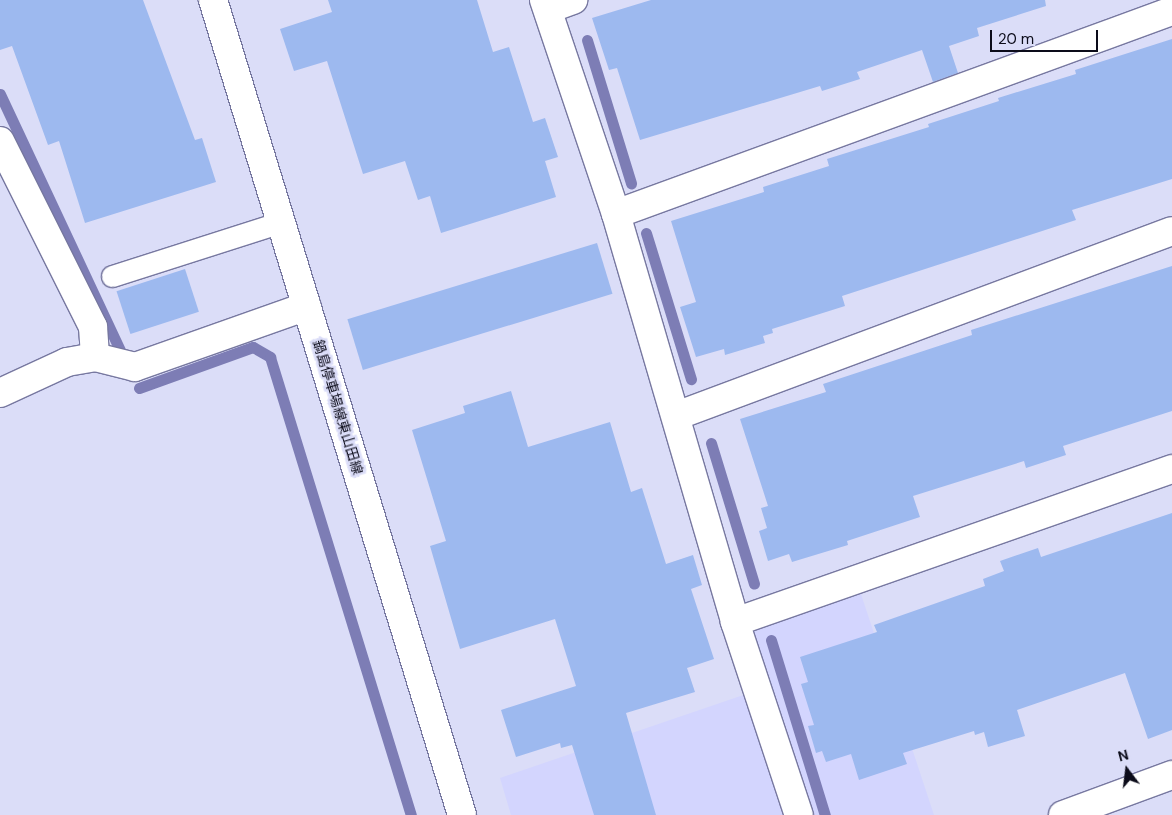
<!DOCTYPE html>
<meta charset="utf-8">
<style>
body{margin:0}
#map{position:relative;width:1172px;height:815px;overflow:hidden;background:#dbddf8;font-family:"DM Sans","Noto Sans JP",sans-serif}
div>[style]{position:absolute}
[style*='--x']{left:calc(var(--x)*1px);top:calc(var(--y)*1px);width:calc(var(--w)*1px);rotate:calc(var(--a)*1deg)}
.built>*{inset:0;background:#d3d5fe}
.stream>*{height:11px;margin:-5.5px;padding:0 5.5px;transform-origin:5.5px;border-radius:5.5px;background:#7d7db5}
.building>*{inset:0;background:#9db9ef;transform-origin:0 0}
.roads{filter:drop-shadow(1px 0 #7778a0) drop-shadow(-1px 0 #7778a0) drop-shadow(0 1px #7778a0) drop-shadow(0 -1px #7778a0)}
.service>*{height:21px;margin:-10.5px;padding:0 10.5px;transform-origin:10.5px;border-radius:10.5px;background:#fff}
.minor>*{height:28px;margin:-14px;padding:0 14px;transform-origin:14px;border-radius:14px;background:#fff}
.tertiary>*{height:28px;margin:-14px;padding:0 14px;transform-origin:14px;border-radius:14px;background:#fff}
.secondary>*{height:28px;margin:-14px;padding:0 14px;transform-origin:14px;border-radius:14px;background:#fff}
span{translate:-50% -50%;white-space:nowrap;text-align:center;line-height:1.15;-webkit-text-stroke:5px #dbddf8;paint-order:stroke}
.street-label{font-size:14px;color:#0c0c1a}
.north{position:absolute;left:1102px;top:745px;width:50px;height:50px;-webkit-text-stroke:4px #dbddf8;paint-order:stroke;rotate:345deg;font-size:14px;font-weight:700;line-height:20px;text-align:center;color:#0c0c1a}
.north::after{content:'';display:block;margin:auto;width:18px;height:22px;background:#0c0c1a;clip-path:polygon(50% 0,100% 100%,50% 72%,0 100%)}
.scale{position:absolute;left:990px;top:30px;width:108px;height:22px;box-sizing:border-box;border:2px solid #0c0c1a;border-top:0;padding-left:6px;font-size:15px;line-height:18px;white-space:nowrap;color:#0c0c1a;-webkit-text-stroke:4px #dbddf8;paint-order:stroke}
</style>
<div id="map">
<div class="built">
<i style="clip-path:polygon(860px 591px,934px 815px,511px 815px,500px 778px,767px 687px,748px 631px)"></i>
</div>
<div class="stream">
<i style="--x:587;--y:40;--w:150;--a:72.9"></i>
<i style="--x:0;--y:94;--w:283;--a:64.9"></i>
<i style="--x:646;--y:233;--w:153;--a:72.9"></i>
<i style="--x:139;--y:388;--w:121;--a:-19.8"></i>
<i style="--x:253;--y:347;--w:20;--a:30"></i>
<i style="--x:270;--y:357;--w:479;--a:72.9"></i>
<i style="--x:711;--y:443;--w:147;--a:73"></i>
<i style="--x:771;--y:640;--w:183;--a:72.9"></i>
</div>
<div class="building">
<i style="clip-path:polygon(0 0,143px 0,195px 140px,202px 138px,216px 182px,85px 223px,59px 141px,48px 145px,12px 46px,0 50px)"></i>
<i style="clip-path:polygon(328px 0,477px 0,493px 52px,509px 47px,533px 122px,545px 118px,558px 157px,545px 161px,556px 197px,441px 233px,430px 196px,418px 200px,405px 161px,363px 174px,327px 61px,294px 71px,280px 29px,332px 12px)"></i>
<i style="clip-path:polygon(651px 0,1045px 0,1046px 6px,977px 28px,979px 36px,949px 46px,958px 73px,933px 82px,922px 50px,857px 72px,860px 79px,822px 91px,820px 86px,640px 140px,617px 68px,609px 70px,592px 18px)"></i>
<i style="clip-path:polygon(1172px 39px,1172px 179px,1072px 210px,1076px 220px,842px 296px,845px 306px,772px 329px,773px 333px,763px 336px,765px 343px,725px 355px,724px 349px,696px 357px,680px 307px,696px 302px,671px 221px,764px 192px,763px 187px,829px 166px,827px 159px,929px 127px,928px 124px,999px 101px,998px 98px,1076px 74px,1075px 70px)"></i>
<i style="left:597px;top:243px;width:53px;height:261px;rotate:73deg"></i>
<i style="clip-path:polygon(1172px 266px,1172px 411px,1063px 446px,1066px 455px,1026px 468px,1024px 461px,913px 496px,920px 517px,847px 541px,848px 545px,792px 562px,789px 554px,768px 561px,759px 531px,767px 528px,761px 508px,768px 506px,740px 419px,826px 392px,823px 384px,972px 335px,971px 330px)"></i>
<i style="left:185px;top:269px;width:45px;height:72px;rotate:72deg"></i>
<i style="clip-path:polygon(511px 391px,528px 447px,610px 422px,631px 492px,642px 488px,666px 564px,693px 555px,702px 585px,691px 589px,714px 659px,687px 668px,695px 692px,626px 713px,656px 815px,594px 815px,572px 745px,561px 748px,560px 743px,516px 757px,501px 710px,576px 686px,555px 619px,460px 649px,430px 546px,446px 541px,412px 430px,465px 413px,463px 406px)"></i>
<i style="clip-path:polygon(1172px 513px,1172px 730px,1148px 739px,1125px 673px,1017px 710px,1025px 736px,988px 747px,984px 732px,975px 735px,974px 731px,903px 753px,907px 764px,859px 780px,851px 754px,826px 762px,822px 751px,816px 753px,808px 726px,814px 725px,801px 684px,808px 682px,800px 657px,877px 632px,874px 625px,985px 586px,983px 579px,1004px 571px,1000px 561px,1038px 548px,1041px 557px)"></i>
</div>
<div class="roads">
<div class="service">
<i style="--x:112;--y:276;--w:177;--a:-17.7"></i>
</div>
<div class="minor">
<i style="--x:544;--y:0;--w:226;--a:71.4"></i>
<i style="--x:616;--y:214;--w:425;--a:73.7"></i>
<i style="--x:735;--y:622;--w:203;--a:71.7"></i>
<i style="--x:548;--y:9;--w:27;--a:-20"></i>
<i style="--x:0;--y:141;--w:208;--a:63.4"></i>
<i style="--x:93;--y:327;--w:30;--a:86"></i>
<i style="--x:616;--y:214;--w:592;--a:-20.06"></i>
<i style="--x:0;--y:393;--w:74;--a:-24.8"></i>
<i style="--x:67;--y:362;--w:28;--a:-10"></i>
<i style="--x:95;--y:357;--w:41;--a:14"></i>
<i style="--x:135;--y:367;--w:182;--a:-19.5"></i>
<i style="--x:676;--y:416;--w:529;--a:-20.45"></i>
<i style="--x:735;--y:622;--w:463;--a:-19.3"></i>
</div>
<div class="tertiary">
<i style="--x:1063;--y:815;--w:116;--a:-20.2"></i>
</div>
<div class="secondary">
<i style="--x:213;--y:0;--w:852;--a:73.01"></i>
</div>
</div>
<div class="street-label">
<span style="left:338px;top:407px;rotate:73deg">鍋島停車場線東山田線</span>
</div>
<div class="north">N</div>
<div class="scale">20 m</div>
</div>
